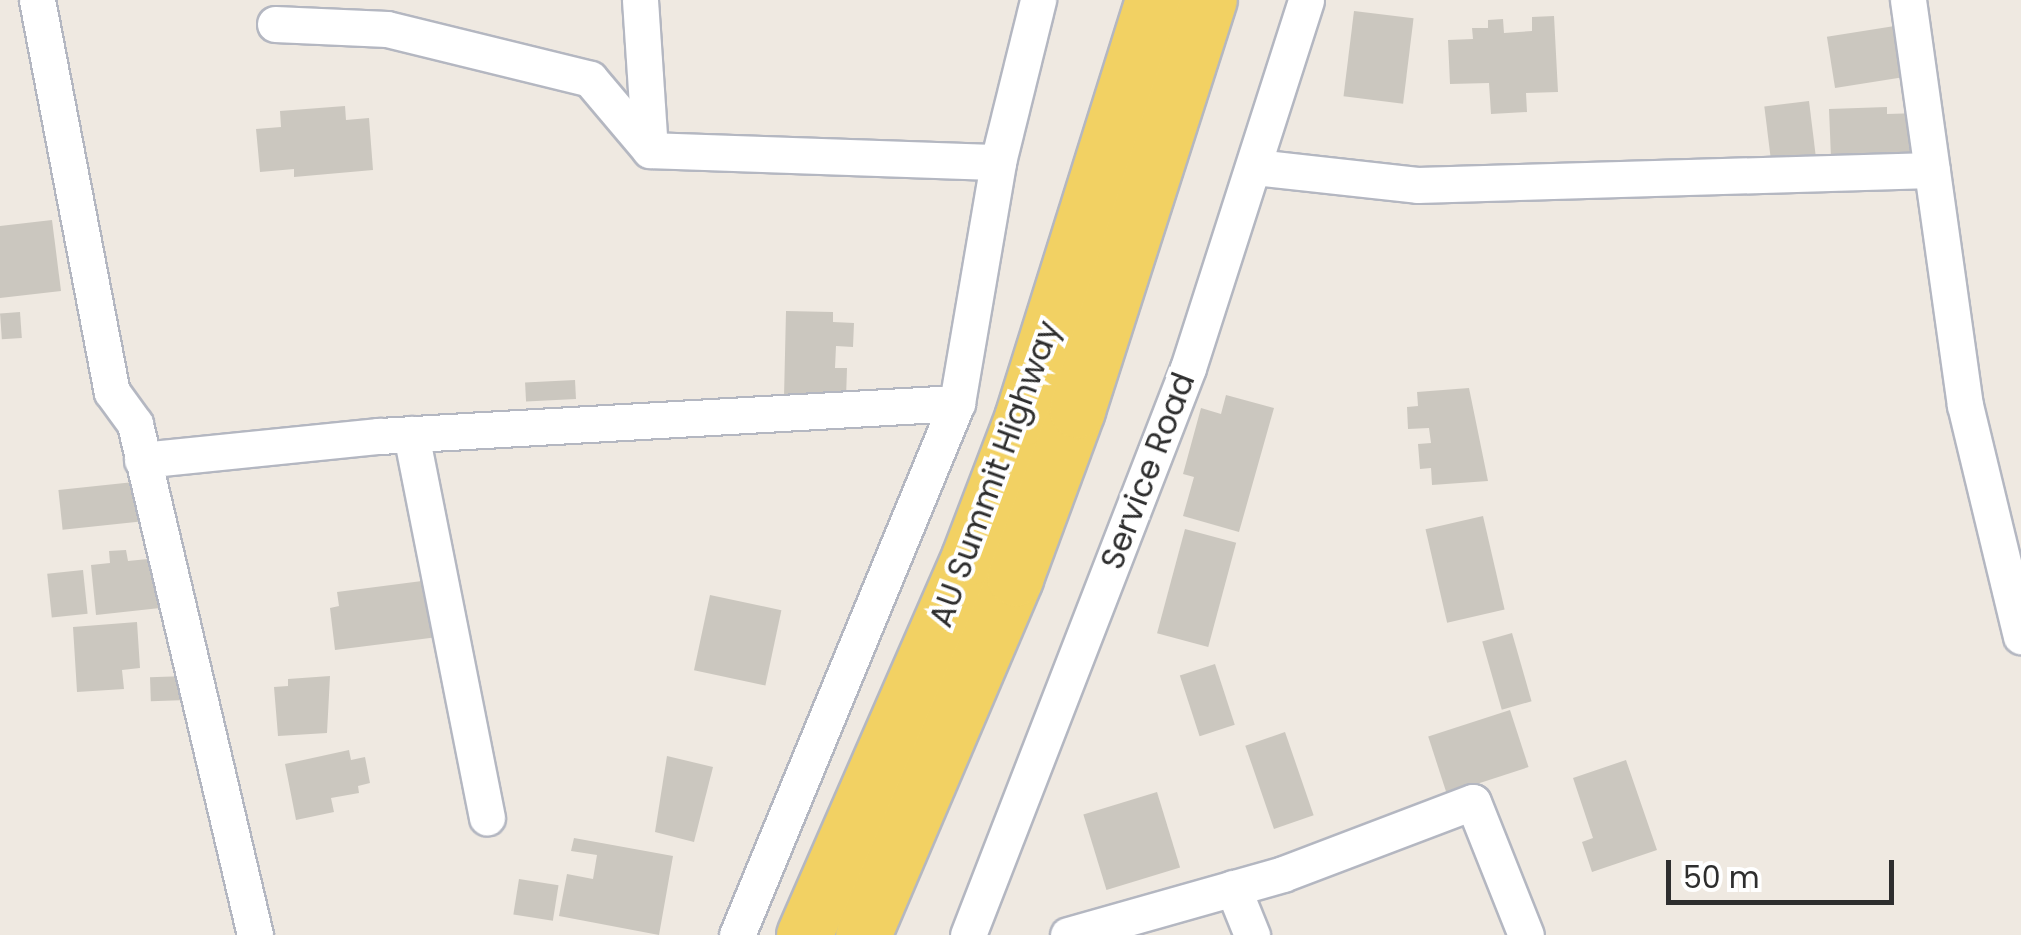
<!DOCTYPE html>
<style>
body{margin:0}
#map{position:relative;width:2021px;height:935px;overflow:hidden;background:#efe9e1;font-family:Poppins,sans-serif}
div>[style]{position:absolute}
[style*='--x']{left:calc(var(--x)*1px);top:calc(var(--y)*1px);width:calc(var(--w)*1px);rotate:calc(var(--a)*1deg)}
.building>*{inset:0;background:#cbc7bf;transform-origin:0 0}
.roads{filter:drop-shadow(2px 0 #b4b7c1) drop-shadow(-2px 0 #b4b7c1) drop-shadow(0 2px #b4b7c1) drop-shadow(0 -2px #b4b7c1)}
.minor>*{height:35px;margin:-17.5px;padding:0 17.5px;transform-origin:17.5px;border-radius:17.5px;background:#fff}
.primary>*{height:55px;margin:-27.5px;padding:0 27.5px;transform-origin:27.5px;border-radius:27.5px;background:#f2d163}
span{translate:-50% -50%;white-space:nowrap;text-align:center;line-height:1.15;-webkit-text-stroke:8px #fff;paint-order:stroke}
.street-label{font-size:32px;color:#2e2e2e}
.scale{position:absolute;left:1666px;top:860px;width:228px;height:45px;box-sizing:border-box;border:5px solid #2e2e2e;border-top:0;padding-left:12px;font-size:30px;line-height:35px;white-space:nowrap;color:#2e2e2e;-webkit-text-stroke:8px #fff;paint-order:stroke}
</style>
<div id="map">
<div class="building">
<i style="left:1354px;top:11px;width:60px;height:86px;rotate:7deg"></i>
<i style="clip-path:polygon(1554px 16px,1558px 92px,1526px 93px,1527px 112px,1491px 114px,1489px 83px,1450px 84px,1448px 40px,1473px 39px,1472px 28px,1488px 28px,1488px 20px,1503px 19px,1504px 33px,1532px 31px,1532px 17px)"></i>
<i style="left:1901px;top:25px;width:52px;height:75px;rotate:81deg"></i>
<i style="left:1809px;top:101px;width:64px;height:45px;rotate:83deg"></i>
<i style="clip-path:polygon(345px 106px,346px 120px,369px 118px,373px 170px,294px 177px,294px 169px,260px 172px,256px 129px,281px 127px,280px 111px)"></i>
<i style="clip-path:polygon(1887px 107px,1887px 114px,1920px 113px,1921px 158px,1831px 158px,1829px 109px)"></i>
<i style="clip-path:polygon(52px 220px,61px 291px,0 298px,0 226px)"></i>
<i style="clip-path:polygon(786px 311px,833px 312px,833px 322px,854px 323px,853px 347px,836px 346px,835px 368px,847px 368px,846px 399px,784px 397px)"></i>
<i style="left:20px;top:312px;width:26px;height:20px;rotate:86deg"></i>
<i style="left:575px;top:380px;width:19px;height:50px;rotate:87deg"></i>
<i style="clip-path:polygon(1469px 388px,1488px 481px,1432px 485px,1431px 468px,1420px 469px,1418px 444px,1431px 443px,1429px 428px,1408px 429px,1407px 407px,1418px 406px,1417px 392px)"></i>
<i style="clip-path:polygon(1226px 395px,1274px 408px,1239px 532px,1183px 516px,1194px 477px,1183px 474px,1201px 408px,1221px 414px)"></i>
<i style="left:134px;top:482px;width:40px;height:76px;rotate:84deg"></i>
<i style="left:1483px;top:516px;width:96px;height:59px;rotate:77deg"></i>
<i style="left:1185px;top:529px;width:53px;height:108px;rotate:15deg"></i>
<i style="clip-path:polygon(126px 550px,128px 561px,148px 559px,148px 567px,157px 567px,160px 608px,96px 615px,91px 565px,110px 563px,109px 551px)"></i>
<i style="left:83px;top:570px;width:44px;height:36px;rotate:84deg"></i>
<i style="clip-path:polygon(422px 581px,423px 593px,432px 592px,438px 637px,335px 650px,330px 608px,339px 606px,337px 592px)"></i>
<i style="left:710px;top:595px;width:73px;height:77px;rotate:12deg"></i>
<i style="clip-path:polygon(137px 622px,140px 668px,122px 670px,124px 689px,77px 692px,73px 627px)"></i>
<i style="left:1512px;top:633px;width:71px;height:31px;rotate:74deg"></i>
<i style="left:1215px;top:664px;width:64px;height:37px;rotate:72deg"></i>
<i style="left:186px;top:676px;width:24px;height:36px;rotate:88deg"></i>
<i style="clip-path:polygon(330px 676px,327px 733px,278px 736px,274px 687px,288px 686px,288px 679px)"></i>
<i style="left:1510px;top:710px;width:60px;height:86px;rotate:72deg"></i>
<i style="left:1285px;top:732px;width:88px;height:42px;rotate:71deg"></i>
<i style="clip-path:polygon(349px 750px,351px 760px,365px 757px,370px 783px,358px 786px,359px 793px,331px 798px,334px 812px,296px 820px,285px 764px)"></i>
<i style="clip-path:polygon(667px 756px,713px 767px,694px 842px,655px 832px)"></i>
<i style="clip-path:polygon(1626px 760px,1657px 850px,1592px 872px,1582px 842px,1593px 838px,1573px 778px)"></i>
<i style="left:1157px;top:792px;width:79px;height:77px;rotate:73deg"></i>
<i style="clip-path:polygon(574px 838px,673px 856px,659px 935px,559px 916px,567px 874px,593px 879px,597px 855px,571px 851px)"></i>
<i style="left:519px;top:879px;width:40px;height:36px;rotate:9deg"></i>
</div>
<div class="roads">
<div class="minor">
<i style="--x:37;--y:0;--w:399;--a:79.2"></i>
<i style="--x:112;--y:392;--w:39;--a:54"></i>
<i style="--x:135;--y:424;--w:525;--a:76.78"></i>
<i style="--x:640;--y:0;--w:150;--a:86.2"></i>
<i style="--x:1908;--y:0;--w:409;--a:82"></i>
<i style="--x:1965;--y:405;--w:238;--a:76.4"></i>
<i style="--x:275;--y:24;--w:112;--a:2.6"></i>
<i style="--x:387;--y:29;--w:209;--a:13.8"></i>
<i style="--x:590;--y:79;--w:93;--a:49.8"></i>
<i style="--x:650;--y:150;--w:348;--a:2"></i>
<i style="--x:1255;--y:167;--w:163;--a:6.3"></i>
<i style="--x:1417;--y:185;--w:515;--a:-1.67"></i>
<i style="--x:411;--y:434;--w:391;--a:78.8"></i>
<i style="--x:142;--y:460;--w:238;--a:-5.8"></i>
<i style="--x:379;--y:436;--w:579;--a:-3.27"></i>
<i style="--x:1233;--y:888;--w:51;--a:68"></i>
<i style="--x:737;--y:935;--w:576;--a:-67.53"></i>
<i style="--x:957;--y:403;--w:244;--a:-80.3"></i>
<i style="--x:998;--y:162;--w:167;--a:-76.1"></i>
<i style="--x:968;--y:935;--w:608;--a:-68.79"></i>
<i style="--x:1188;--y:368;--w:386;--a:-72.2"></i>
<i style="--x:1068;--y:935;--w:223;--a:-15.8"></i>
<i style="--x:1283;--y:874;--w:203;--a:-20.8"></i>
<i style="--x:1473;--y:802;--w:143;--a:68.3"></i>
</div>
<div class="primary">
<i style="--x:804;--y:935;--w:412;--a:-66.4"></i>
<i style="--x:969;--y:557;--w:149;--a:-69.1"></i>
<i style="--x:1022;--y:418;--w:438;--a:-72.6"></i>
<i style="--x:863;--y:935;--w:388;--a:-66.9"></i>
<i style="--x:1015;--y:578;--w:179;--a:-69.7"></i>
<i style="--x:1077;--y:410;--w:431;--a:-72.2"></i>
</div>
</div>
<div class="street-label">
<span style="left:1148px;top:471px;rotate:-69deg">Service Road</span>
<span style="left:995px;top:474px;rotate:-70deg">AU Summit Highway</span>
</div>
<div class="scale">50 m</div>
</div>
